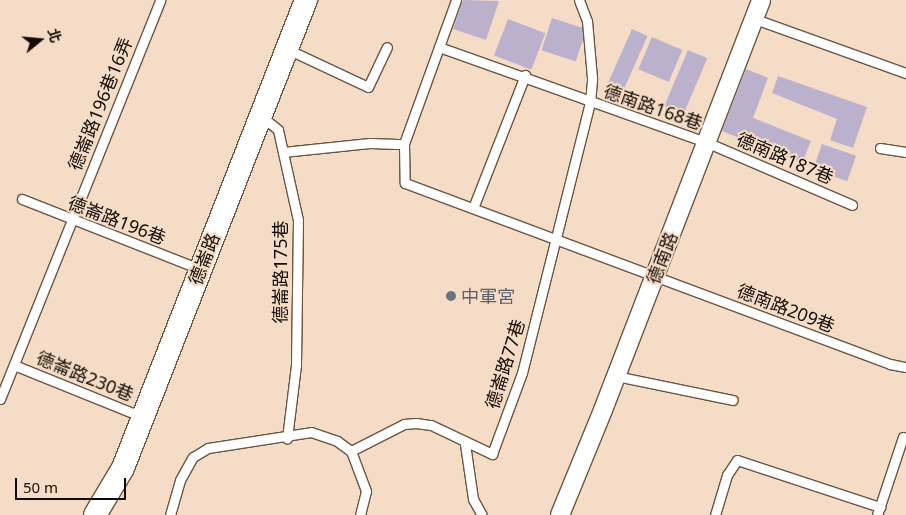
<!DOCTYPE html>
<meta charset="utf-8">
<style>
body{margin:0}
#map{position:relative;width:906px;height:515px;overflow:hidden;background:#f5dcc6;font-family:"Noto Sans","Noto Sans TC",sans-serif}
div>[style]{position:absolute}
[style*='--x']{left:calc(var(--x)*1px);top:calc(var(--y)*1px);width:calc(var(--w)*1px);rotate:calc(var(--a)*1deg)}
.building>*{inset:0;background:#bcb1cc;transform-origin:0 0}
.roads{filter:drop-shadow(1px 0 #6a5542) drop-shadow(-1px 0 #6a5542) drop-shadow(0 1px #6a5542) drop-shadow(0 -1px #6a5542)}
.service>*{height:9px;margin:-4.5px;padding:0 4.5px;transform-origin:4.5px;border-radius:4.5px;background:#fff}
.minor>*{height:18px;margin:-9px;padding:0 9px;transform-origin:9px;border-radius:9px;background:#fff}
.tertiary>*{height:22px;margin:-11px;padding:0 11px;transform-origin:11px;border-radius:11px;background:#fff}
.dots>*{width:14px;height:14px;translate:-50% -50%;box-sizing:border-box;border:2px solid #f5dcc6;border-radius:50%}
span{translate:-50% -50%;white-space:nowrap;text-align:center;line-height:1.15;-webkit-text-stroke:4px #f5dcc6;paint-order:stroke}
.street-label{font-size:18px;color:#130b04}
.worship-label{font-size:18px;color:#5b616d}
.left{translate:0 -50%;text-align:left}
.north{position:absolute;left:15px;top:15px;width:50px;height:50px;-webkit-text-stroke:4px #f5dcc6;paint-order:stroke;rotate:73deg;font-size:14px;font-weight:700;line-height:20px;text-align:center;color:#130b04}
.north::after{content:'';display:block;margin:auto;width:18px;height:22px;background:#130b04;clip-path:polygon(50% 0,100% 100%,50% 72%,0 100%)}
.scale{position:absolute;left:15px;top:478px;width:111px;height:22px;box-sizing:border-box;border:2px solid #130b04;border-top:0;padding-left:6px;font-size:15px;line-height:18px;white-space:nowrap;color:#130b04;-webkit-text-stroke:4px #f5dcc6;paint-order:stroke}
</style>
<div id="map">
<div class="building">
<i style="clip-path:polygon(463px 0,499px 1px,486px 40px,453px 29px)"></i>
<i style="left:552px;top:18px;width:36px;height:34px;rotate:18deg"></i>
<i style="left:508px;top:19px;width:40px;height:39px;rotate:21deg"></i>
<i style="left:632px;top:29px;width:17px;height:58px;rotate:24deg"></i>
<i style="left:652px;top:37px;width:33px;height:35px;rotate:23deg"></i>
<i style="left:688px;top:50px;width:21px;height:61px;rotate:23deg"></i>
<i style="clip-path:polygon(746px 69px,768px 78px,753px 118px,811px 141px,802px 163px,722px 131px)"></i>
<i style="clip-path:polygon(778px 76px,867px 107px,853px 148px,830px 140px,837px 119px,772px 93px)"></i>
<i style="left:822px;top:144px;width:36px;height:27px;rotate:19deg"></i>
</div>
<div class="roads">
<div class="service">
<i style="--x:456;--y:0;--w:153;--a:109.9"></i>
<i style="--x:404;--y:144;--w:39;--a:89"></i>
<i style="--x:405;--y:183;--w:518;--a:20.47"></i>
<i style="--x:890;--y:364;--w:16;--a:11"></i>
<i style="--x:755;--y:19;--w:160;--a:19.7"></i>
<i style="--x:439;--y:47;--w:283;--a:19.6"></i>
<i style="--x:706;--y:142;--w:159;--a:23.3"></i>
<i style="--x:287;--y:49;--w:89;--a:25.1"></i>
<i style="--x:368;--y:87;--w:44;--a:-64.6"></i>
<i style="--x:261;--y:116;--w:22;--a:39"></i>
<i style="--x:278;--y:130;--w:92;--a:77.5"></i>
<i style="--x:298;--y:220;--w:145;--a:90.8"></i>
<i style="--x:296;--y:365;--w:74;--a:97"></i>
<i style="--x:880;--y:148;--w:26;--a:9"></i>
<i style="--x:283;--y:152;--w:87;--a:-5.9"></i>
<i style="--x:370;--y:143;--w:34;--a:2"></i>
<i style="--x:22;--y:199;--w:191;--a:21.5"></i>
<i style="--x:473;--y:208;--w:143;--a:-68.6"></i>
<i style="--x:14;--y:365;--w:139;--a:22"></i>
<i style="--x:616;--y:376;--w:119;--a:11.6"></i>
<i style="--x:0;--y:399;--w:430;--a:-68.1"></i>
<i style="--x:465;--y:444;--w:56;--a:81.7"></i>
<i style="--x:473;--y:499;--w:18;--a:61"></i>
<i style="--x:351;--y:451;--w:59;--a:-27"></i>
<i style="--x:404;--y:424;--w:12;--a:-5"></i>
<i style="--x:416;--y:423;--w:15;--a:8"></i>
<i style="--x:431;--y:425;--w:68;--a:25.4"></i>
<i style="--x:492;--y:454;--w:86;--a:-69.7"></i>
<i style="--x:522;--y:373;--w:278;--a:-75.9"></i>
<i style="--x:590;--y:103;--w:25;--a:-85"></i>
<i style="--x:592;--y:78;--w:57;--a:-95"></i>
<i style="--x:587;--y:21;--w:22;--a:-111"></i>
<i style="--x:351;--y:451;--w:43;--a:69.4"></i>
<i style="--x:366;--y:491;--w:25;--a:104"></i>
<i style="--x:170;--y:515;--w:36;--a:-74"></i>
<i style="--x:180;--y:480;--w:26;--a:-61"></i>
<i style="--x:193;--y:457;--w:17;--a:-31"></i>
<i style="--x:208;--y:448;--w:104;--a:-8.8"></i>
<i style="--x:311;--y:432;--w:28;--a:19"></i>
<i style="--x:337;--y:441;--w:17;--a:36"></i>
<i style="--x:715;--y:515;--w:42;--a:-73.3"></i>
<i style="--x:727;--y:475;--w:18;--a:-56"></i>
<i style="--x:737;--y:460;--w:151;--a:18.2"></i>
<i style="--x:877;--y:515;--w:82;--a:-71.6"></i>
<i style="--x:903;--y:437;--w:3;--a:18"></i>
</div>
<div class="minor">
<i style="--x:560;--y:515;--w:113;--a:-67.7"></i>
<i style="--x:603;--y:410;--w:439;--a:-68.9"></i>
</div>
<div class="tertiary">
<i style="--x:95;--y:515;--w:55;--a:-59.2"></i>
<i style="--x:123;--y:468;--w:503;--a:-68.64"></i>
</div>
</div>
<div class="dots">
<i style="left:451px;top:296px;background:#6b7280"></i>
</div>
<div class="street-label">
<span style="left:100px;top:104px;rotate:-68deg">德崙路196巷16弄</span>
<span style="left:653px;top:107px;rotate:19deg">德南路168巷</span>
<span style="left:785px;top:158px;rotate:23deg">德南路187巷</span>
<span style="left:117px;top:220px;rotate:21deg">德崙路196巷</span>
<span style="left:662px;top:258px;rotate:-69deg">德南路</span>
<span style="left:204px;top:259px;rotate:-69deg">德崙路</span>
<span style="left:280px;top:272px;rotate:-90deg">德崙路175巷</span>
<span style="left:786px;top:308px;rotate:21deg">德南路209巷</span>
<span style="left:505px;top:364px;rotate:-73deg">德崙路77巷</span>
<span style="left:85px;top:376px;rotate:22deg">德崙路230巷</span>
</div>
<div class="worship-label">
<span class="left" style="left:461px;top:296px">中軍宮</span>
</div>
<div class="north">北</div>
<div class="scale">50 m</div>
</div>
